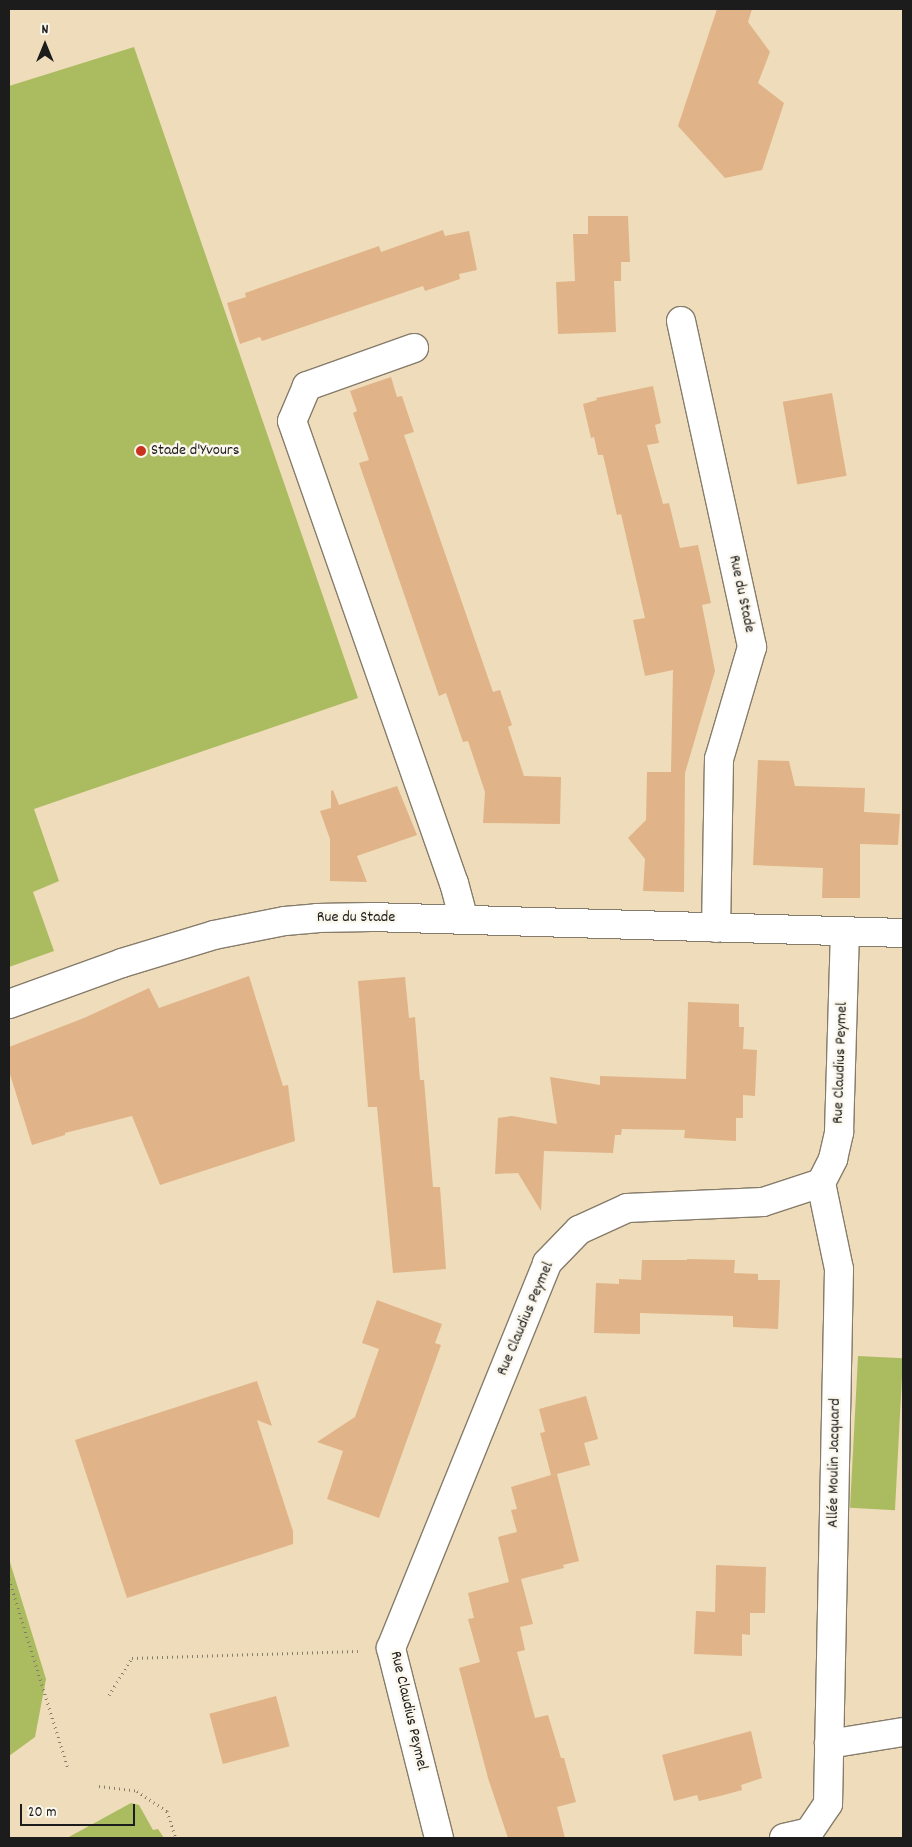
<!DOCTYPE html>
<meta charset="utf-8">
<style>
body{margin:0}
#map{position:relative;width:912px;height:1847px;overflow:hidden;background:#efdcba;font-family:Dekko,sans-serif}
div>[style]{position:absolute}
[style*='--x']{left:calc(var(--x)*1px);top:calc(var(--y)*1px);width:calc(var(--w)*1px);rotate:calc(var(--a)*1deg)}
.green>*{inset:0;background:#abbc60;transform-origin:0 0}
.building>*{inset:0;background:#e0b488;transform-origin:0 0}
.path>*{height:3px;margin-top:-1.5px;transform-origin:0;background:repeating-linear-gradient(90deg,#867c6b 0 1px,transparent 0 5px)}
.roads{filter:drop-shadow(1px 0 #867c6b) drop-shadow(-1px 0 #867c6b) drop-shadow(0 1px #867c6b) drop-shadow(0 -1px #867c6b)}
.minor>*{height:28px;margin:-14px;padding:0 14px;transform-origin:14px;border-radius:14px;background:#fff}
.tertiary>*{height:28px;margin:-14px;padding:0 14px;transform-origin:14px;border-radius:14px;background:#fff}
.dots>*{width:14px;height:14px;translate:-50% -50%;box-sizing:border-box;border:2px solid #fbf7ec;border-radius:50%}
span{translate:-50% -50%;white-space:nowrap;text-align:center;line-height:1.15;-webkit-text-stroke:5px #fbf7ec;paint-order:stroke}
.poi-label{font-size:16px;color:#1c1c1c}
.left{translate:0 -50%;text-align:left}
.street-label{font-size:16px;color:#1c1c1c}
.frame{position:absolute;inset:0;border:10px solid #1c1c1c;pointer-events:none}
.north{position:absolute;left:20px;top:20px;width:50px;height:50px;-webkit-text-stroke:4px #fbf7ec;paint-order:stroke;rotate:0deg;font-size:14px;font-weight:700;line-height:20px;text-align:center;color:#1c1c1c}
.north::after{content:'';display:block;margin:auto;width:18px;height:22px;background:#1c1c1c;clip-path:polygon(50% 0,100% 100%,50% 72%,0 100%)}
.scale{position:absolute;left:20px;top:1804px;width:115px;height:22px;box-sizing:border-box;border:2px solid #1c1c1c;border-top:0;padding-left:6px;font-size:15px;line-height:18px;white-space:nowrap;color:#1c1c1c;-webkit-text-stroke:4px #fbf7ec;paint-order:stroke}
</style>
<div id="map">
<div class="green">
<i style="clip-path:polygon(134px 47px,358px 698px,34px 809px,59px 881px,33px 892px,54px 951px,9px 967px,9px 86px)"></i>
<i style="left:858px;top:1356px;width:45px;height:152px;rotate:3deg"></i>
<i style="clip-path:polygon(9px 1559px,46px 1679px,35px 1737px,9px 1756px)"></i>
<i style="clip-path:polygon(131px 1803px,139px 1805px,153px 1830px,158px 1829px,164px 1838px,67px 1838px)"></i>
</div>
<div class="building">
<i style="clip-path:polygon(717px 9px,752px 9px,748px 22px,770px 52px,758px 83px,784px 103px,762px 170px,725px 178px,678px 126px)"></i>
<i style="clip-path:polygon(588px 216px,628px 216px,630px 262px,621px 262px,621px 281px,614px 281px,616px 332px,558px 334px,556px 282px,575px 281px,573px 234px,588px 234px)"></i>
<i style="clip-path:polygon(443px 230px,445px 236px,469px 231px,477px 270px,459px 274px,460px 279px,425px 291px,423px 286px,262px 341px,260px 337px,240px 344px,227px 303px,246px 297px,245px 293px,379px 246px,381px 252px)"></i>
<i style="clip-path:polygon(391px 377px,397px 397px,402px 396px,414px 432px,404px 435px,493px 692px,500px 690px,512px 725px,508px 727px,524px 776px,561px 777px,560px 824px,483px 823px,485px 792px,468px 741px,463px 742px,446px 693px,439px 696px,359px 463px,369px 460px,353px 413px,357px 411px,350px 391px)"></i>
<i style="clip-path:polygon(653px 386px,661px 423px,655px 425px,659px 443px,647px 445px,663px 504px,669px 503px,680px 548px,698px 545px,711px 603px,702px 605px,715px 671px,685px 773px,684px 892px,643px 891px,645px 859px,628px 838px,646px 820px,647px 772px,671px 772px,673px 670px,645px 676px,633px 620px,645px 618px,621px 514px,617px 515px,603px 455px,598px 455px,594px 437px,591px 438px,583px 404px,597px 400px,596px 398px)"></i>
<i style="left:832px;top:393px;width:84px;height:50px;rotate:80deg"></i>
<i style="clip-path:polygon(758px 760px,789px 761px,795px 786px,865px 788px,864px 812px,900px 814px,898px 845px,860px 844px,860px 898px,822px 898px,823px 868px,753px 865px)"></i>
<i style="clip-path:polygon(397px 786px,417px 835px,357px 856px,367px 882px,330px 881px,330px 839px,320px 811px,331px 808px,331px 791px,333px 790px,339px 805px)"></i>
<i style="clip-path:polygon(249px 976px,283px 1086px,288px 1085px,295px 1141px,160px 1185px,132px 1116px,65px 1133px,65px 1135px,32px 1145px,9px 1071px,9px 1047px,84px 1018px,149px 988px,159px 1008px)"></i>
<i style="clip-path:polygon(405px 977px,409px 1018px,415px 1017px,420px 1080px,424px 1080px,433px 1187px,440px 1187px,446px 1269px,393px 1273px,377px 1107px,368px 1107px,358px 981px)"></i>
<i style="clip-path:polygon(688px 1002px,739px 1004px,739px 1027px,744px 1027px,743px 1049px,757px 1050px,755px 1096px,743px 1095px,743px 1118px,736px 1118px,736px 1141px,684px 1138px,685px 1130px,622px 1129px,621px 1135px,615px 1135px,613px 1153px,544px 1151px,541px 1211px,518px 1173px,495px 1174px,498px 1118px,512px 1116px,557px 1124px,550px 1077px,600px 1085px,600px 1076px,686px 1079px)"></i>
<i style="clip-path:polygon(687px 1259px,735px 1260px,734px 1273px,758px 1274px,758px 1280px,780px 1280px,778px 1329px,733px 1327px,733px 1316px,640px 1313px,640px 1334px,594px 1333px,596px 1283px,619px 1284px,619px 1279px,641px 1280px,642px 1260px,687px 1260px)"></i>
<i style="clip-path:polygon(377px 1300px,442px 1324px,435px 1343px,441px 1345px,379px 1518px,327px 1499px,343px 1451px,317px 1442px,355px 1417px,379px 1349px,362px 1343px)"></i>
<i style="clip-path:polygon(257px 1381px,272px 1426px,257px 1420px,293px 1531px,293px 1544px,127px 1598px,75px 1440px)"></i>
<i style="clip-path:polygon(586px 1396px,598px 1439px,584px 1443px,590px 1465px,557px 1474px,579px 1561px,563px 1565px,564px 1568px,521px 1579px,533px 1624px,520px 1627px,525px 1650px,517px 1652px,535px 1718px,548px 1715px,561px 1758px,564px 1758px,576px 1802px,557px 1807px,565px 1838px,508px 1838px,488px 1778px,459px 1668px,480px 1662px,468px 1619px,474px 1618px,468px 1593px,509px 1582px,498px 1537px,517px 1532px,511px 1510px,517px 1509px,511px 1487px,551px 1475px,540px 1433px,545px 1432px,539px 1409px)"></i>
<i style="clip-path:polygon(716px 1565px,766px 1567px,765px 1613px,750px 1613px,750px 1635px,742px 1634px,742px 1656px,694px 1654px,696px 1611px,715px 1612px)"></i>
<i style="left:276px;top:1696px;width:52px;height:69px;rotate:75deg"></i>
<i style="clip-path:polygon(751px 1731px,762px 1778px,741px 1785px,742px 1790px,720px 1796px,699px 1801px,697px 1795px,674px 1801px,662px 1755px)"></i>
</div>
<div class="path">
<i style="--x:9;--y:1579;--w:199;--a:72.7"></i>
<i style="--x:109;--y:1695;--w:44;--a:-58.1"></i>
<i style="--x:132;--y:1658;--w:226;--a:-1.8"></i>
<i style="--x:99;--y:1786;--w:38;--a:7"></i>
<i style="--x:137;--y:1791;--w:36;--a:34"></i>
<i style="--x:167;--y:1811;--w:28;--a:72"></i>
</div>
<div class="roads">
<div class="minor">
<i style="--x:681;--y:321;--w:334;--a:77.7"></i>
<i style="--x:752;--y:647;--w:117;--a:106.4"></i>
<i style="--x:719;--y:759;--w:169;--a:91"></i>
<i style="--x:414;--y:348;--w:114;--a:160.4"></i>
<i style="--x:307;--y:386;--w:38;--a:113"></i>
<i style="--x:292;--y:421;--w:490;--a:70.7"></i>
<i style="--x:454;--y:883;--w:38;--a:75"></i>
<i style="--x:829;--y:1744;--w:75;--a:-9.2"></i>
<i style="--x:439;--y:1838;--w:196;--a:-104.2"></i>
<i style="--x:391;--y:1648;--w:415;--a:-67.9"></i>
<i style="--x:547;--y:1263;--w:46;--a:-45.9"></i>
<i style="--x:579;--y:1230;--w:53;--a:-24.6"></i>
<i style="--x:627;--y:1208;--w:136;--a:-2.5"></i>
<i style="--x:763;--y:1202;--w:61;--a:-18.1"></i>
<i style="--x:821;--y:1183;--w:27;--a:-63"></i>
<i style="--x:833;--y:1159;--w:28;--a:-77"></i>
<i style="--x:839;--y:1132;--w:200;--a:-88.3"></i>
<i style="--x:784;--y:1838;--w:26;--a:-13"></i>
<i style="--x:809;--y:1832;--w:34;--a:-56"></i>
<i style="--x:828;--y:1804;--w:535;--a:-88.82"></i>
<i style="--x:839;--y:1269;--w:88;--a:-101.8"></i>
</div>
<div class="tertiary">
<i style="--x:9;--y:1004;--w:120;--a:-19.9"></i>
<i style="--x:122;--y:963;--w:96;--a:-16.9"></i>
<i style="--x:214;--y:935;--w:72;--a:-11.2"></i>
<i style="--x:285;--y:921;--w:32;--a:-5"></i>
<i style="--x:317;--y:918;--w:54;--a:-1.1"></i>
<i style="--x:371;--y:917;--w:532;--a:1.72"></i>
</div>
</div>
<div class="dots">
<i style="left:141px;top:451px;background:#c8321e"></i>
</div>
<div class="poi-label">
<span class="left" style="left:151px;top:451px">Stade d'Yvours</span>
</div>
<div class="street-label">
<span style="left:741px;top:594px;rotate:78deg">Rue du Stade</span>
<span style="left:356px;top:918px">Rue du Stade</span>
<span style="left:841px;top:1063px;rotate:-88deg">Rue Claudius Peymel</span>
<span style="left:526px;top:1319px;rotate:-67deg">Rue Claudius Peymel</span>
<span style="left:835px;top:1463px;rotate:-89deg">Allée Moulin Jacquard</span>
<span style="left:408px;top:1711px;rotate:77deg">Rue Claudius Peymel</span>
</div>
<div class="frame"></div>
<div class="north">N</div>
<div class="scale">20 m</div>
</div>
